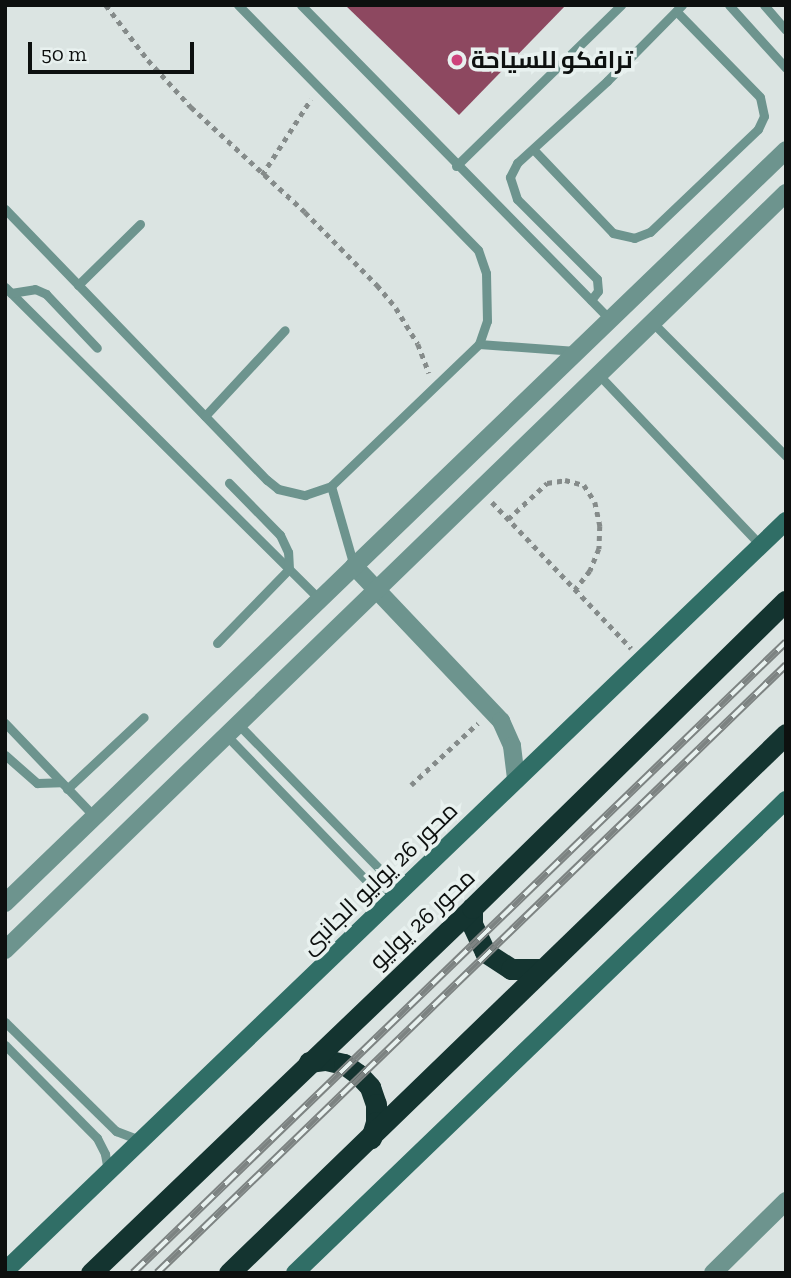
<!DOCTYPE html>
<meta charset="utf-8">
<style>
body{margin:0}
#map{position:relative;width:791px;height:1278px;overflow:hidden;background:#dbe4e2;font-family:"Zilla Slab",Cairo,serif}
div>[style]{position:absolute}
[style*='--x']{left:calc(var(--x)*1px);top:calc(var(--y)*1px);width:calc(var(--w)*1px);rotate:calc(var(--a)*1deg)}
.building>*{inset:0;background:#8d4860}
.path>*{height:4.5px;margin-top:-2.25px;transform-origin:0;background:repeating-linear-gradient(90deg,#858b8a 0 5px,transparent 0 10px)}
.lane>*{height:9px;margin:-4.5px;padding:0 4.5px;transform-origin:4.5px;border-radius:4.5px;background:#6d948e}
.street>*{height:18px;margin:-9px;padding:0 9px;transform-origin:9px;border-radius:9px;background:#6d948e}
.secondary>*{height:18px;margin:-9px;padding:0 9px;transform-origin:9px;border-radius:9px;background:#306e66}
.highway>*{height:21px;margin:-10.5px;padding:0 10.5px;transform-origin:10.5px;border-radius:10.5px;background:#143430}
.rail>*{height:8px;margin-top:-4px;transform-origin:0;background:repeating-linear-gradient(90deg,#e8f1ef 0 16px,#7d8382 0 32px);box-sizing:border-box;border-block:2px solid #7d8382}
.dots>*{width:19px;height:19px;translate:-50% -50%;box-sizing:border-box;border:4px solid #e8f1ef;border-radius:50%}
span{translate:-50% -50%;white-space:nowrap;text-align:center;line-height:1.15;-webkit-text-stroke:7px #e8f1ef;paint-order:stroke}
.poi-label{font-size:24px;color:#0d100f;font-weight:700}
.left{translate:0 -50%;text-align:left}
.street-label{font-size:24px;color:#0d100f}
.frame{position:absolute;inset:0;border:7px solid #0d100f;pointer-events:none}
.scale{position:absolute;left:28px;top:42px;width:166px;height:32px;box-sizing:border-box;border:4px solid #0d100f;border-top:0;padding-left:9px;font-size:21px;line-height:24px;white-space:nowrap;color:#0d100f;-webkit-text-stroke:5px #e8f1ef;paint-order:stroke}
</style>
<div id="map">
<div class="building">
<i style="clip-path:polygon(345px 5px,566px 5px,459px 115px)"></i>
</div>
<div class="path">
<i style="--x:106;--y:5;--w:69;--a:52.6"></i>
<i style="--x:148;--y:60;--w:64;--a:47.5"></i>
<i style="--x:191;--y:107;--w:155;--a:42.6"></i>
<i style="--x:305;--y:212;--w:103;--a:45.4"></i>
<i style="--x:377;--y:285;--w:30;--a:50"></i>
<i style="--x:396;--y:308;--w:42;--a:58.6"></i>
<i style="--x:418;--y:344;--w:31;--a:69"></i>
<i style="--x:262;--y:175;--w:90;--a:-57.2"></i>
<i style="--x:492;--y:502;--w:202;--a:46.4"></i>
<i style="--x:508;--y:519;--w:53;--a:-42.7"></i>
<i style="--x:547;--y:483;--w:18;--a:-9"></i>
<i style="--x:565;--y:480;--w:20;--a:15"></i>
<i style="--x:584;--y:485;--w:20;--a:57"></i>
<i style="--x:595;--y:502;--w:25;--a:78"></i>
<i style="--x:600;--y:526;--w:23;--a:92"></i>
<i style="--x:599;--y:549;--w:24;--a:112"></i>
<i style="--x:590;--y:571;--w:24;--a:128"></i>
<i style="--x:411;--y:785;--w:91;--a:-42.8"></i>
</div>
<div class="lane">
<i style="--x:301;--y:5;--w:441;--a:45.5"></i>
<i style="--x:729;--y:5;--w:85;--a:47.9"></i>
<i style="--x:764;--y:5;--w:33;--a:49"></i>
<i style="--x:533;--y:149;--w:116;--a:46.4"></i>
<i style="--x:613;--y:233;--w:22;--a:13"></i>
<i style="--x:634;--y:238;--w:17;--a:-21"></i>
<i style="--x:650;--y:232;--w:149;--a:-43.6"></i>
<i style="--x:758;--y:129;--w:14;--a:-65"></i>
<i style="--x:764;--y:116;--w:19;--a:-102"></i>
<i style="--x:760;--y:97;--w:120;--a:-134.3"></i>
<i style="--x:456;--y:166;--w:231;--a:-44.3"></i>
<i style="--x:5;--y:209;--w:377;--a:46"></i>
<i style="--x:267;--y:480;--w:14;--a:39"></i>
<i style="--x:278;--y:489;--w:28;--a:13"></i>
<i style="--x:305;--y:495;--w:28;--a:-19"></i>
<i style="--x:331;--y:486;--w:205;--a:-43.8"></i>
<i style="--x:479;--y:344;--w:24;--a:-71"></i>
<i style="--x:487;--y:321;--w:48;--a:-91.2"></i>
<i style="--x:486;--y:273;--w:24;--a:-109"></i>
<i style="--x:478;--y:250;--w:343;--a:-134.4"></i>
<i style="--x:78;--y:285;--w:87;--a:-44.5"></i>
<i style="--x:5;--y:287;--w:443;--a:44.8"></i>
<i style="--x:11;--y:293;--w:24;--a:-9"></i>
<i style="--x:35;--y:289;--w:12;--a:24"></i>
<i style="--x:46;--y:294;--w:74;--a:46.6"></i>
<i style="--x:591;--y:300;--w:11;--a:-52"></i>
<i style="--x:598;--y:291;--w:12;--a:-95"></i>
<i style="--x:597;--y:279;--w:113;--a:-135"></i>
<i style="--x:517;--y:199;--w:23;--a:-108"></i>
<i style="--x:510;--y:177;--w:16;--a:-63"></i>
<i style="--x:517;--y:163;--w:122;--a:-42.3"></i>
<i style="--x:607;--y:81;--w:107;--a:-45.4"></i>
<i style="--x:652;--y:322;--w:190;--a:45"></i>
<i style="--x:479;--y:344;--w:97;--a:4.1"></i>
<i style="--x:598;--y:374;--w:236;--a:46.5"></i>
<i style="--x:205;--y:416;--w:117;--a:-47.1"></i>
<i style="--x:331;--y:486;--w:83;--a:74"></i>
<i style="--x:217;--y:643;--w:103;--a:-45.8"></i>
<i style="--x:289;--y:569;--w:17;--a:-93"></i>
<i style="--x:288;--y:552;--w:19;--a:-115"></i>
<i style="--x:280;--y:535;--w:73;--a:-134.4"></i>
<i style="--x:5;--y:723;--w:129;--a:46.3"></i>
<i style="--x:237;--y:723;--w:235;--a:45.7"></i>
<i style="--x:225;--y:734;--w:235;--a:46"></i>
<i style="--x:5;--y:755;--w:43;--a:41.2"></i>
<i style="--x:37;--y:783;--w:24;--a:-2"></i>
<i style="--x:67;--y:789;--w:105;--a:-43.1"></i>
<i style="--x:5;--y:1022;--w:156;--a:44.5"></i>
<i style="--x:116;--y:1131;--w:26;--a:21"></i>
<i style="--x:5;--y:1045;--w:131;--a:45.3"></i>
<i style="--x:97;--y:1138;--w:18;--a:63"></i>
<i style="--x:105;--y:1154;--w:17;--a:80"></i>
</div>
<div class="street">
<i style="--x:354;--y:566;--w:214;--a:46.5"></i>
<i style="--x:501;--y:721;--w:27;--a:66"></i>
<i style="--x:512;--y:746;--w:34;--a:83"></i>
<i style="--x:5;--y:903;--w:1085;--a:-43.95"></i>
<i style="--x:5;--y:950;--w:1088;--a:-44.11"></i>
<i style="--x:713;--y:1273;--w:103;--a:-44.6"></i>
</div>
<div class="secondary">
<i style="--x:5;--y:1271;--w:1083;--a:-43.84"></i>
<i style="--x:295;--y:1273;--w:682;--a:-43.93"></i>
</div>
<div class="highway">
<i style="--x:472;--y:908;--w:16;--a:90"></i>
<i style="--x:472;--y:924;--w:31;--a:65"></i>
<i style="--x:485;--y:952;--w:31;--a:33"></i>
<i style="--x:511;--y:969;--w:31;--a:0"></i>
<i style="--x:309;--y:1062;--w:17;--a:-7"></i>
<i style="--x:326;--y:1060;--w:18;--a:13"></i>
<i style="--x:344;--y:1064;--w:17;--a:36"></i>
<i style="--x:358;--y:1074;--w:18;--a:47"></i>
<i style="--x:370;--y:1087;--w:18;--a:71"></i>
<i style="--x:376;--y:1104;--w:18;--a:90"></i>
<i style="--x:376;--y:1122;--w:17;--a:107"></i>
<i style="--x:91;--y:1273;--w:528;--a:-43.77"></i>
<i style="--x:472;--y:908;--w:439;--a:-44.4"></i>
<i style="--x:229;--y:1273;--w:775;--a:-44.06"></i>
</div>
<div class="rail">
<i style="--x:133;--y:1273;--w:908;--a:-44.02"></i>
<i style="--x:157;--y:1273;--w:875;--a:-44.03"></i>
</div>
<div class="dots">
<i style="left:457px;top:60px;background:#cd437b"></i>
</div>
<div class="poi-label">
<span class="left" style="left:471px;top:60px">ترافكو للسياحة</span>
</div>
<div class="street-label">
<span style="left:379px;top:878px;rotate:-44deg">محور 26 يوليو الجانبى</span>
<span style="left:422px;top:919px;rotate:-43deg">محور 26 يوليو</span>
</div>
<div class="frame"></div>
<div class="scale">50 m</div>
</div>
